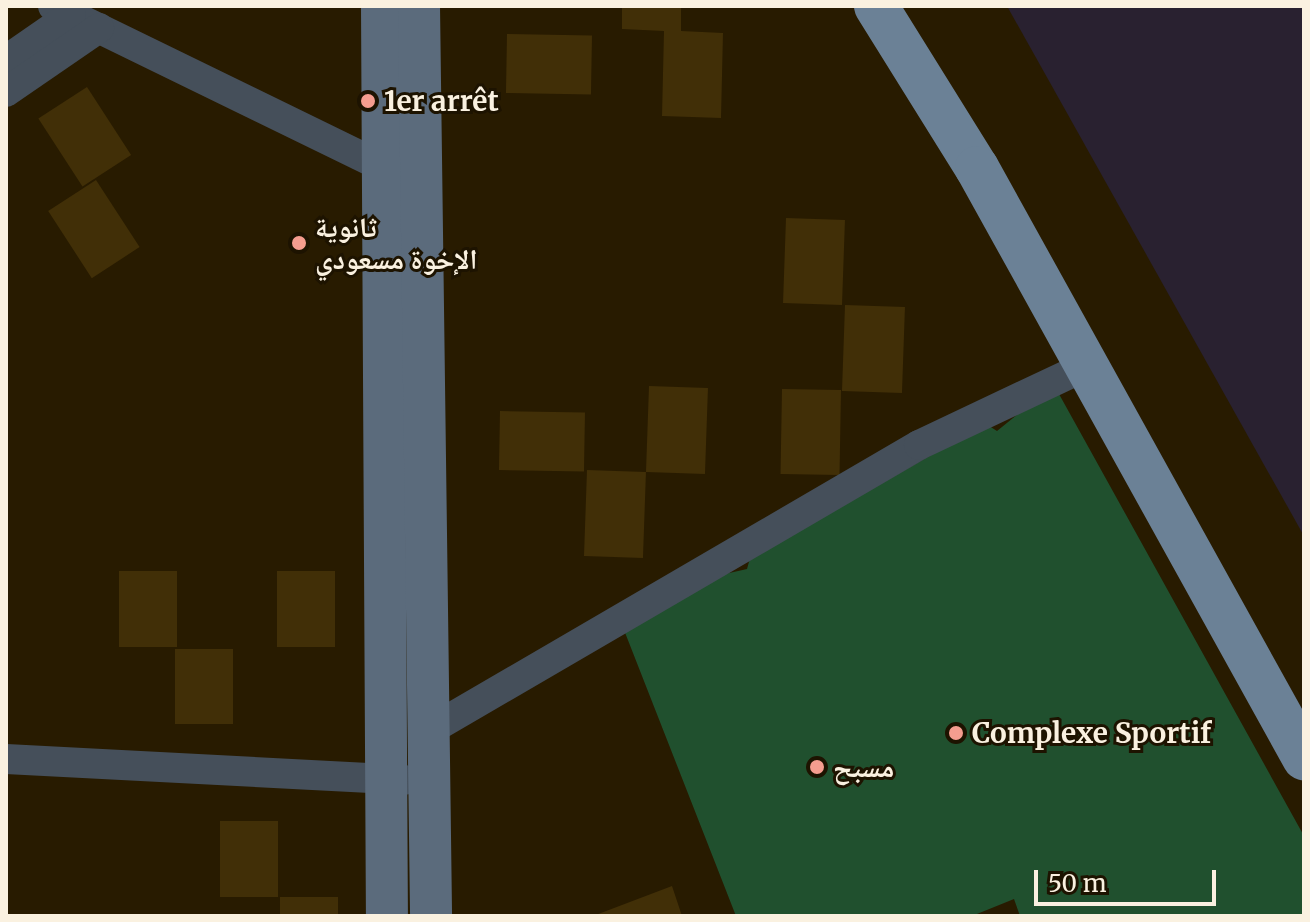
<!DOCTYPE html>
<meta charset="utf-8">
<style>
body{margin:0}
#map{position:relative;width:1310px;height:922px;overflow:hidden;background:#281b00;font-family:Merriweather,"Noto Naskh Arabic",serif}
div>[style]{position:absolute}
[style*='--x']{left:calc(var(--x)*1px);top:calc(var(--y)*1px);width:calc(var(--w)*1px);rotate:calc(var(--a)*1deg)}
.industrial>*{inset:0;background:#292130}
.green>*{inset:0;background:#20502e}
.building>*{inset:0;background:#412f07;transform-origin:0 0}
.street>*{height:30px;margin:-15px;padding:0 15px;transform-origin:15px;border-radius:15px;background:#454f5a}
.secondary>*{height:42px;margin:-21px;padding:0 21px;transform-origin:21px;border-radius:21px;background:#5b6b7c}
.primary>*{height:44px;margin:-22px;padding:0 22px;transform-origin:22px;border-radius:22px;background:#6b8196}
.dots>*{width:22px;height:22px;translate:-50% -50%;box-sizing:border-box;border:4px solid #1d1300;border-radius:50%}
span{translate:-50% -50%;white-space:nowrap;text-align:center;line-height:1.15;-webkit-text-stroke:6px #1d1300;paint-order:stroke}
.poi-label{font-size:28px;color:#faf1e0;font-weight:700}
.left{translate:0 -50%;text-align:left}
.frame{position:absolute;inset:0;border:8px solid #faf1e0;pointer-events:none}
.scale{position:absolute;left:1034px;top:870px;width:182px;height:36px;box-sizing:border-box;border:4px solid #faf1e0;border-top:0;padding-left:10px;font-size:24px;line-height:28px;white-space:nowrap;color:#faf1e0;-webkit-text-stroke:6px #1d1300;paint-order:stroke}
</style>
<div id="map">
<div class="industrial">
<i style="clip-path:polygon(1007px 6px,1304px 6px,1304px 536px)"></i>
</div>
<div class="green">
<i style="clip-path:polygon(1054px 385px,1304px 836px,1304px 916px,1020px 916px,1014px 899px,972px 916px,736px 916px,624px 630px,716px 576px,747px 569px,750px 558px,986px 424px,997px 431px)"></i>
</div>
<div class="building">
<i style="clip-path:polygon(622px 6px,681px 6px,681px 31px,723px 33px,721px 118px,662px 116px,664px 31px,622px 29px)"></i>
<i style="left:507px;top:34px;width:85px;height:59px;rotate:1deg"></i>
<i style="left:87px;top:87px;width:81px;height:58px;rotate:57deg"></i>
<i style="left:96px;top:180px;width:80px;height:57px;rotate:57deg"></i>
<i style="left:786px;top:218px;width:59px;height:85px;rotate:2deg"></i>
<i style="left:845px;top:305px;width:60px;height:86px;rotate:2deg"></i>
<i style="left:649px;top:386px;width:59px;height:86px;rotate:2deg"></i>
<i style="left:782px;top:389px;width:59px;height:85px;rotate:1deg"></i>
<i style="left:500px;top:411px;width:85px;height:59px;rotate:1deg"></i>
<i style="left:587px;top:470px;width:59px;height:86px;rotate:2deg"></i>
<i style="left:177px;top:571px;width:76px;height:58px;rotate:90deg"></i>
<i style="left:277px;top:571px;width:58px;height:76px"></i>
<i style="left:175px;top:649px;width:58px;height:75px"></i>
<i style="left:220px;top:821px;width:58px;height:76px"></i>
<i style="clip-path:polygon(672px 886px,682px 916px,593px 916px)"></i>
<i style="left:280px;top:897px;width:58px;height:19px"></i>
</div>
<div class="street">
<i style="--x:53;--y:6;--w:381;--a:26"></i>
<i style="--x:6;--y:60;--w:79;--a:-34.7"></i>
<i style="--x:6;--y:92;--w:113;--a:-34.5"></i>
<i style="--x:430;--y:730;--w:566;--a:-30.23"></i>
<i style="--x:919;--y:445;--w:185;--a:-25.3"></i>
<i style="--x:6;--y:759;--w:399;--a:3"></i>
</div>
<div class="secondary">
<i style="--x:382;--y:6;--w:910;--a:89.69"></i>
<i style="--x:419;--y:6;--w:910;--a:89.24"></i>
</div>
<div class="primary">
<i style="--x:876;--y:6;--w:191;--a:58.1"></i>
<i style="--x:977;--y:168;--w:675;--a:61"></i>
</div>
<div class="dots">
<i style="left:368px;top:101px;background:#f59d8f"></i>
<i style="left:299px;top:243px;background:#f59d8f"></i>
<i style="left:956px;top:733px;background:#f59d8f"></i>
<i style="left:817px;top:767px;background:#f59d8f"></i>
</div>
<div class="poi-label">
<span class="left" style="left:384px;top:101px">1er arrêt</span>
<span class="left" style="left:315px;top:243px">ثانوية<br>الإخوة مسعودي</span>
<span class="left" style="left:972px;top:733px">Complexe Sportif</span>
<span class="left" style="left:833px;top:767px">مسبح</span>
</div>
<div class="frame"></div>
<div class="scale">50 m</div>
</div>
